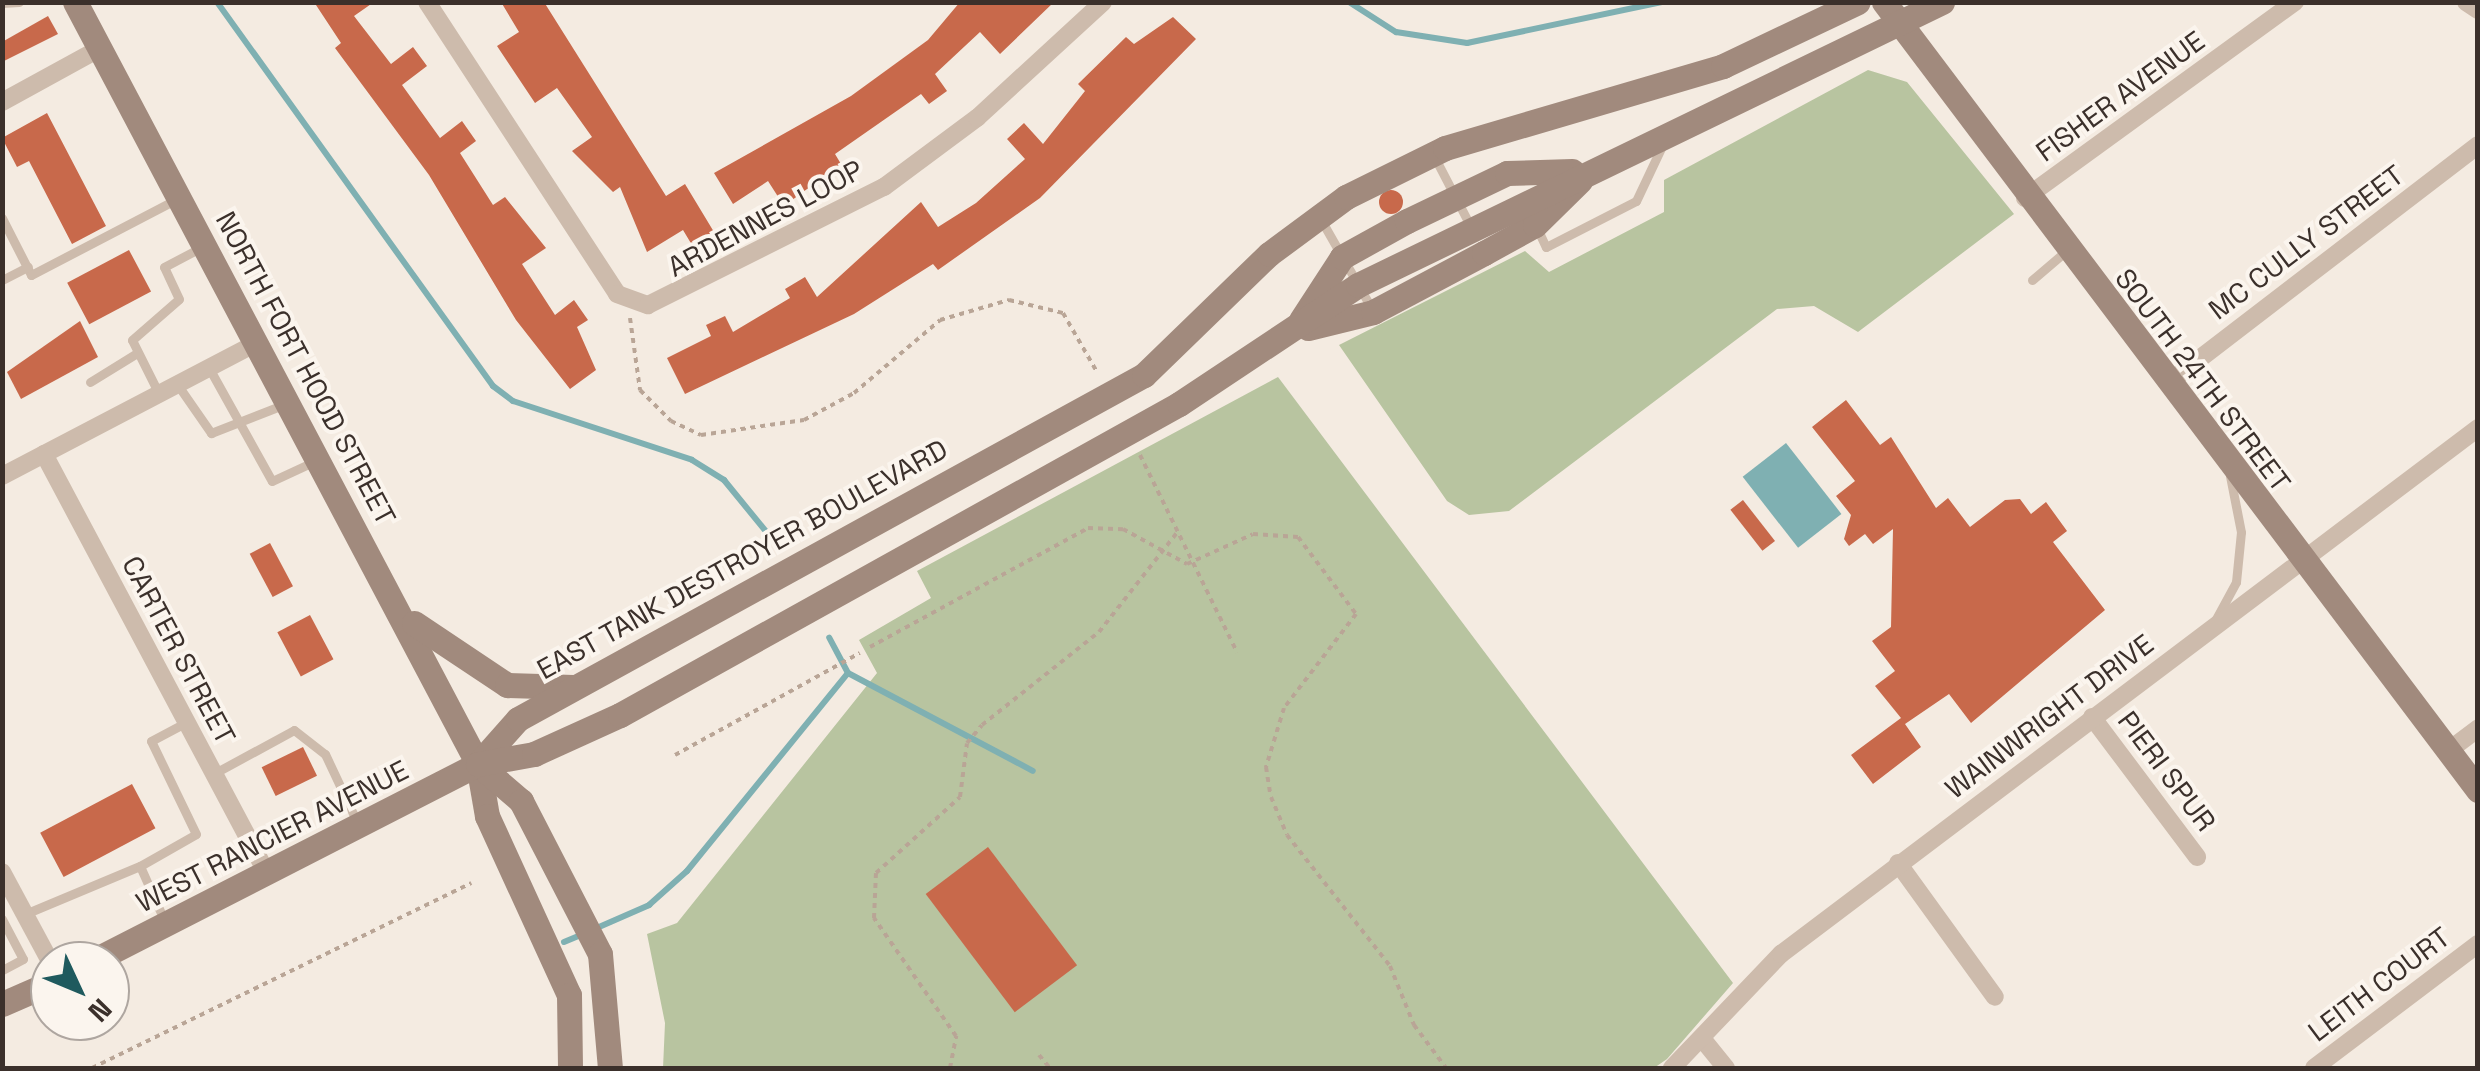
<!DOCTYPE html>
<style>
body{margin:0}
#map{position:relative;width:2480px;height:1071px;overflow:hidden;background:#f4ebe1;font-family:"Space Grotesk",sans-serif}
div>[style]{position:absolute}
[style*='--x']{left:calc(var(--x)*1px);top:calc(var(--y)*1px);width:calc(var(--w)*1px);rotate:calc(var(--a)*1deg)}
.green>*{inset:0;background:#b8c4a0}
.water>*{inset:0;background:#7fb0b2;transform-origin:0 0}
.stream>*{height:6px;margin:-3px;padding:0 3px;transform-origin:3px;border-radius:3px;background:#7fb0b2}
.building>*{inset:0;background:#c8694b;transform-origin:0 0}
.round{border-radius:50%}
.path>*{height:4px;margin-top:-2px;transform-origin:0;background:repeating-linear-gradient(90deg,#b9a596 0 5px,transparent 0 10px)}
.lane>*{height:9px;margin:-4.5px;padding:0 4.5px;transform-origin:4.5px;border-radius:4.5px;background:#cdbbac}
.street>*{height:18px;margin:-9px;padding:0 9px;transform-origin:9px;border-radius:9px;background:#cdbbac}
.secondary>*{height:25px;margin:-12.5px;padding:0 12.5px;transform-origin:12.5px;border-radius:12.5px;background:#a18a7d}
span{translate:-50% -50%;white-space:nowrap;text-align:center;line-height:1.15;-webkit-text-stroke:8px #fbf5ee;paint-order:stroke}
.street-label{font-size:28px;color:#3b302b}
.frame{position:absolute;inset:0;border:5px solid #3b302b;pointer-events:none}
.north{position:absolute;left:30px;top:941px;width:100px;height:100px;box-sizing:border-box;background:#fbf5ee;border:2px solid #aea6a0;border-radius:50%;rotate:134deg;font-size:28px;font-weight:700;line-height:40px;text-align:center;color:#3b302b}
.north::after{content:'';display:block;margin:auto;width:35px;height:45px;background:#1f5a5e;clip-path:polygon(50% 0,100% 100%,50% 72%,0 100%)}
</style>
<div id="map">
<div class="green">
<i style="clip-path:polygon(1868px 70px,1907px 82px,2014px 214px,1858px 332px,1814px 306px,1777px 309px,1509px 511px,1469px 515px,1447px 501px,1339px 345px,1525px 251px,1549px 272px,1664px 212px,1664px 180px)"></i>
<i style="clip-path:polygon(1278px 377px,1733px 983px,1667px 1059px,1654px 1068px,663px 1068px,665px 1023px,647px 934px,677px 923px,877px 673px,859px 640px,931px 598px,917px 571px)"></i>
</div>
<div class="water">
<i style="left:1786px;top:443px;width:90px;height:55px;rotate:52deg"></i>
</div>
<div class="stream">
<i style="--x:217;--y:2;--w:473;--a:54.3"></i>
<i style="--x:493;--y:386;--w:25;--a:37"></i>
<i style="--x:513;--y:401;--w:188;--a:18.2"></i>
<i style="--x:692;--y:460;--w:38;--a:32"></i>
<i style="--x:724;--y:480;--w:70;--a:50.8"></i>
<i style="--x:1349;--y:2;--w:56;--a:32.6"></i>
<i style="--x:1396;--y:32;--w:72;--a:8.8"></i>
<i style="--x:1467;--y:43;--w:199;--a:-11.9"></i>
<i style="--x:848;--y:673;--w:209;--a:27.9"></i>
<i style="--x:599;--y:927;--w:55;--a:-23.7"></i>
<i style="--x:649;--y:905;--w:51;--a:-41.8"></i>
<i style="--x:687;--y:871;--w:255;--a:-50.9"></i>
<i style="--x:848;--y:673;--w:40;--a:-118"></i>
<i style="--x:564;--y:942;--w:15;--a:-23"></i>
</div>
<div class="building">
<i style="clip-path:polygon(314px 2px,374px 2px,354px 16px,391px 64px,413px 47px,427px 66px,402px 85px,440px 138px,462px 121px,476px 141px,460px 153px,493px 205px,505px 197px,546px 248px,522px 264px,555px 315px,574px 300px,588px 320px,577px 327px,596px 370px,570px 389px,516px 320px,429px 175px,335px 48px,341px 43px)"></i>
<i style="clip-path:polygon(501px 2px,544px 2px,666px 196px,685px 184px,714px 232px,692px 245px,683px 230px,647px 252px,620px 187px,613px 192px,572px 151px,592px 137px,557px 88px,535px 103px,497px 46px,519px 32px)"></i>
<i style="clip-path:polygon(960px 2px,1054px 2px,1000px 54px,980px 32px,935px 74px,947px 91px,929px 104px,921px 94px,835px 154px,841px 164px,784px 206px,768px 181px,733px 204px,714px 173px,851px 96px,928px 40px)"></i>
<i style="clip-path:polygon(48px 16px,58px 34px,2px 62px,2px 42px)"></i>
<i style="clip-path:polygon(1173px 17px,1196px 39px,1040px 198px,938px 270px,933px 264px,854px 314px,685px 394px,667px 358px,711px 336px,706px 325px,725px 316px,733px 332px,790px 298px,785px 289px,805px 277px,817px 297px,921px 202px,938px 227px,976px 203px,1025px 159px,1007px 139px,1024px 123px,1043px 144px,1085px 91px,1078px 84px,1126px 37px,1134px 44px)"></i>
<i style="clip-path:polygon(47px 113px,106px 226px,72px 244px,29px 161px,17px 167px,2px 138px)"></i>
<i class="round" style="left:1379px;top:190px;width:24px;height:24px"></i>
<i style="left:129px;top:250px;width:47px;height:70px;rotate:62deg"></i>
<i style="clip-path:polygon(80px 321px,98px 357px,21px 399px,7px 372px)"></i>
<i style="clip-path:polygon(1846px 400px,1880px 445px,1891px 437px,1936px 508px,1948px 498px,1970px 527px,2005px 500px,2020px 499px,2031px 514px,2046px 502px,2067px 531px,2053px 542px,2105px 610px,1971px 723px,1949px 694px,1905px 724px,1921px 747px,1873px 784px,1851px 755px,1901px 718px,1875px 686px,1895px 671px,1872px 641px,1891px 627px,1893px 529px,1873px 544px,1865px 534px,1849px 546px,1844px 539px,1851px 515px,1836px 496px,1855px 481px,1812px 427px)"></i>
<i style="left:1743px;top:500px;width:52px;height:16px;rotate:52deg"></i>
<i style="left:270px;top:543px;width:49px;height:23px;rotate:62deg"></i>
<i style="left:310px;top:615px;width:50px;height:37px;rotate:62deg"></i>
<i style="left:303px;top:747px;width:32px;height:46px;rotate:64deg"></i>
<i style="left:132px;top:784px;width:50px;height:104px;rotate:62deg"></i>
<i style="left:988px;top:847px;width:148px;height:78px;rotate:53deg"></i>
</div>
<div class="path">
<i style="--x:630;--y:318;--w:73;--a:82.1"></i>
<i style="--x:640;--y:390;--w:44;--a:45"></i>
<i style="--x:671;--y:421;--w:33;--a:25"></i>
<i style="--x:701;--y:435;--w:104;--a:-8.3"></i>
<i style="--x:804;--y:420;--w:57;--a:-28.4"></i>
<i style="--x:854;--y:393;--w:113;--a:-40.3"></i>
<i style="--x:940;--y:320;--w:72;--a:-16.2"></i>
<i style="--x:1009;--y:300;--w:56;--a:13.5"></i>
<i style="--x:1063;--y:313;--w:68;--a:60"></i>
<i style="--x:1140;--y:455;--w:220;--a:63.8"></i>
<i style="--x:870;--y:647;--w:248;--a:-28.6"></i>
<i style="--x:1088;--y:528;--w:35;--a:2"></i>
<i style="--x:1123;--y:529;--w:73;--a:28.7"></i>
<i style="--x:1187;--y:564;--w:72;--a:-24.4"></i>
<i style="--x:1253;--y:534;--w:45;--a:3.8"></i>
<i style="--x:1298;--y:537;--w:96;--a:53"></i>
<i style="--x:1356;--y:614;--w:118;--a:127.5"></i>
<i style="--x:1284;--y:708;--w:62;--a:107"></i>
<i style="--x:1266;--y:767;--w:30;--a:81"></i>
<i style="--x:1271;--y:797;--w:41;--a:67.2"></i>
<i style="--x:1287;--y:835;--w:167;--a:51.8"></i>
<i style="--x:1390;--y:966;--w:64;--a:67.9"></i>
<i style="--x:1414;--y:1025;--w:54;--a:53.3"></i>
<i style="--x:675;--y:755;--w:211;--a:-28.9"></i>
<i style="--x:1039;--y:1055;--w:17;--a:50"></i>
<i style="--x:92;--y:1068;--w:422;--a:-26"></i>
<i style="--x:950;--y:1068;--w:33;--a:-79"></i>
<i style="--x:956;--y:1036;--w:144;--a:-124.8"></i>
<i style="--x:874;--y:918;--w:45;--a:-87.5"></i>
<i style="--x:876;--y:873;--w:113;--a:-42.1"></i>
<i style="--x:960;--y:797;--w:54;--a:-82.6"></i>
<i style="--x:967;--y:743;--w:23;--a:-50"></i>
<i style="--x:982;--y:725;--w:149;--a:-38.5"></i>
<i style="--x:1099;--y:632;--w:130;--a:-51.9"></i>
</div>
<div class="lane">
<i style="--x:2;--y:3;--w:17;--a:-3"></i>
<i style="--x:1435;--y:158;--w:80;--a:62.5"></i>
<i style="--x:2;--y:218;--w:64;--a:63"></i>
<i style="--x:31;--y:275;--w:165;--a:-27.5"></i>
<i style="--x:1320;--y:218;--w:105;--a:60.3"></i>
<i style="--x:1537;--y:228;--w:21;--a:65"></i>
<i style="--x:1546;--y:247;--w:101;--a:-27.1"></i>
<i style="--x:1636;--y:201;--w:63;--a:-64.7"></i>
<i style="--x:2;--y:280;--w:29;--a:-27"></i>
<i style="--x:2032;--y:280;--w:45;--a:-40.5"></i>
<i style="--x:209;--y:368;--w:129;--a:60.9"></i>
<i style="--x:272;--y:481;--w:47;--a:-24.9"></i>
<i style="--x:90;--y:382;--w:55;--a:-31.7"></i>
<i style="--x:177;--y:384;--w:60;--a:55.2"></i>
<i style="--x:211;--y:433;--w:77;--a:-21.3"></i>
<i style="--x:159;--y:394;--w:60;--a:-116.6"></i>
<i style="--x:132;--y:340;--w:62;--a:-41.1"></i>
<i style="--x:179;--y:299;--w:35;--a:-115"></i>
<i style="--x:164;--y:267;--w:43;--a:-27.8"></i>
<i style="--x:2216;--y:619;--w:42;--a:-61.6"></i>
<i style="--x:2236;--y:582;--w:50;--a:-84.3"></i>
<i style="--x:2241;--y:532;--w:57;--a:-101.1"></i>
<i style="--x:213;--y:774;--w:92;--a:-28.5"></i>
<i style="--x:294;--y:730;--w:39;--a:38"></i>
<i style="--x:325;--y:754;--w:75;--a:64.8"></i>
<i style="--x:25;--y:914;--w:125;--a:-22.7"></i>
<i style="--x:2;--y:919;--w:45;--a:62.3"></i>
<i style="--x:23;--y:959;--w:24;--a:152"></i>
<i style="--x:165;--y:922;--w:61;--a:-114.1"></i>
<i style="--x:140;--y:866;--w:64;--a:-29.7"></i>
<i style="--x:196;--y:834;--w:103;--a:-115.8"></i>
<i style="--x:151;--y:741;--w:40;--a:-28"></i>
</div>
<div class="street">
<i style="--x:427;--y:2;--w:348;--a:56.9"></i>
<i style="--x:617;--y:294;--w:33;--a:20"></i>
<i style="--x:648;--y:305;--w:264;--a:-26.6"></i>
<i style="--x:884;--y:187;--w:116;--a:-36.6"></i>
<i style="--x:977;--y:118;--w:171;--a:-42.6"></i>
<i style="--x:2466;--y:2;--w:14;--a:34"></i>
<i style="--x:2;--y:102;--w:111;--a:-28.7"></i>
<i style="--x:2025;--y:198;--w:334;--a:-36"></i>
<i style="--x:2168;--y:383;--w:391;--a:-37.5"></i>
<i style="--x:44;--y:454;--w:473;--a:62"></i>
<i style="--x:2;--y:476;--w:289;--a:-27.6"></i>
<i style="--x:2092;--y:717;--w:175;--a:53.1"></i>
<i style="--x:2448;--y:751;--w:38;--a:-37"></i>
<i style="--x:1898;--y:863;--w:165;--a:54.1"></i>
<i style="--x:2;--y:872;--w:101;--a:61.7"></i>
<i style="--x:1704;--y:1041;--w:35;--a:51"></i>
<i style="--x:1672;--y:1068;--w:158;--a:-46.3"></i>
<i style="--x:1781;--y:954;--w:873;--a:-37.04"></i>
<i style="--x:2314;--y:1068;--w:206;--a:-37.1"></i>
</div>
<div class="secondary">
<i style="--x:75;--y:2;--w:862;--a:62.13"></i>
<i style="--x:478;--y:764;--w:53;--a:80.2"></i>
<i style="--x:487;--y:816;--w:197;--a:65.4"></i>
<i style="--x:569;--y:995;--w:73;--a:89.2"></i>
<i style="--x:1884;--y:2;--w:987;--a:52.99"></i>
<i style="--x:1301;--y:320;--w:75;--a:-56.9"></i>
<i style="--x:1342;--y:257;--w:74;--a:-29"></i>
<i style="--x:1407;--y:221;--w:111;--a:-25.6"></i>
<i style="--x:1507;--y:173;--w:65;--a:-1.8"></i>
<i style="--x:1308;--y:328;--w:67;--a:-13.8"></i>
<i style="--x:1373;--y:312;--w:126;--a:-28"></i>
<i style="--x:1484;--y:253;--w:58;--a:-28.8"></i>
<i style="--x:1535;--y:225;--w:63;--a:-44.4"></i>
<i style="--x:414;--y:623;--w:112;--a:33.7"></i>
<i style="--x:507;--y:685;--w:66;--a:1.7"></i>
<i style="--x:478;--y:764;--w:60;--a:-48.4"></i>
<i style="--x:518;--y:719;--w:714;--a:-28.79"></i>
<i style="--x:1144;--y:375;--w:174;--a:-44.1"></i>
<i style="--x:1269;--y:254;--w:96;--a:-36.5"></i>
<i style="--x:1346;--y:197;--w:110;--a:-26.3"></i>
<i style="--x:1445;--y:148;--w:290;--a:-16.4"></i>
<i style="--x:1723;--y:66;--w:149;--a:-25.4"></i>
<i style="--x:478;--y:764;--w:57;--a:40.7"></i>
<i style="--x:521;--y:801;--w:172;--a:62.7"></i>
<i style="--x:600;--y:954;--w:114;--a:85"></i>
<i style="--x:93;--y:961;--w:432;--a:-27.1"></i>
<i style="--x:478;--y:764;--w:57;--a:-10.1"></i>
<i style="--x:534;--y:754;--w:94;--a:-24.4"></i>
<i style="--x:620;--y:715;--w:640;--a:-29.09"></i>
<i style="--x:1179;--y:404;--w:215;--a:-33.6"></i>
<i style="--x:1358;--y:285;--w:649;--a:-25.85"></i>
<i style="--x:2;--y:1004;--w:52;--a:-23.6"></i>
</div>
<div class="street-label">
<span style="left:2120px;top:96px;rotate:-36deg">FISHER AVENUE</span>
<span style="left:765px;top:218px;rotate:-28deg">ARDENNES LOOP</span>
<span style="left:2306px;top:242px;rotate:-37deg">MC CULLY STREET</span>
<span style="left:306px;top:368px;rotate:62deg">NORTH FORT HOOD STREET</span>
<span style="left:2203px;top:380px;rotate:53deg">SOUTH 24TH STREET</span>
<span style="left:742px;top:559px;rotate:-29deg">EAST TANK DESTROYER BOULEVARD</span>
<span style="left:179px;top:650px;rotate:62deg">CARTER STREET</span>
<span style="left:2049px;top:716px;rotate:-37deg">WAINWRIGHT DRIVE</span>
<span style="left:2167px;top:771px;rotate:53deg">PIERI SPUR</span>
<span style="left:272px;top:836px;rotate:-27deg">WEST RANCIER AVENUE</span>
<span style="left:2379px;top:984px;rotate:-37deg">LEITH COURT</span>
</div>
<div class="frame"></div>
<div class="north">N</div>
</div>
